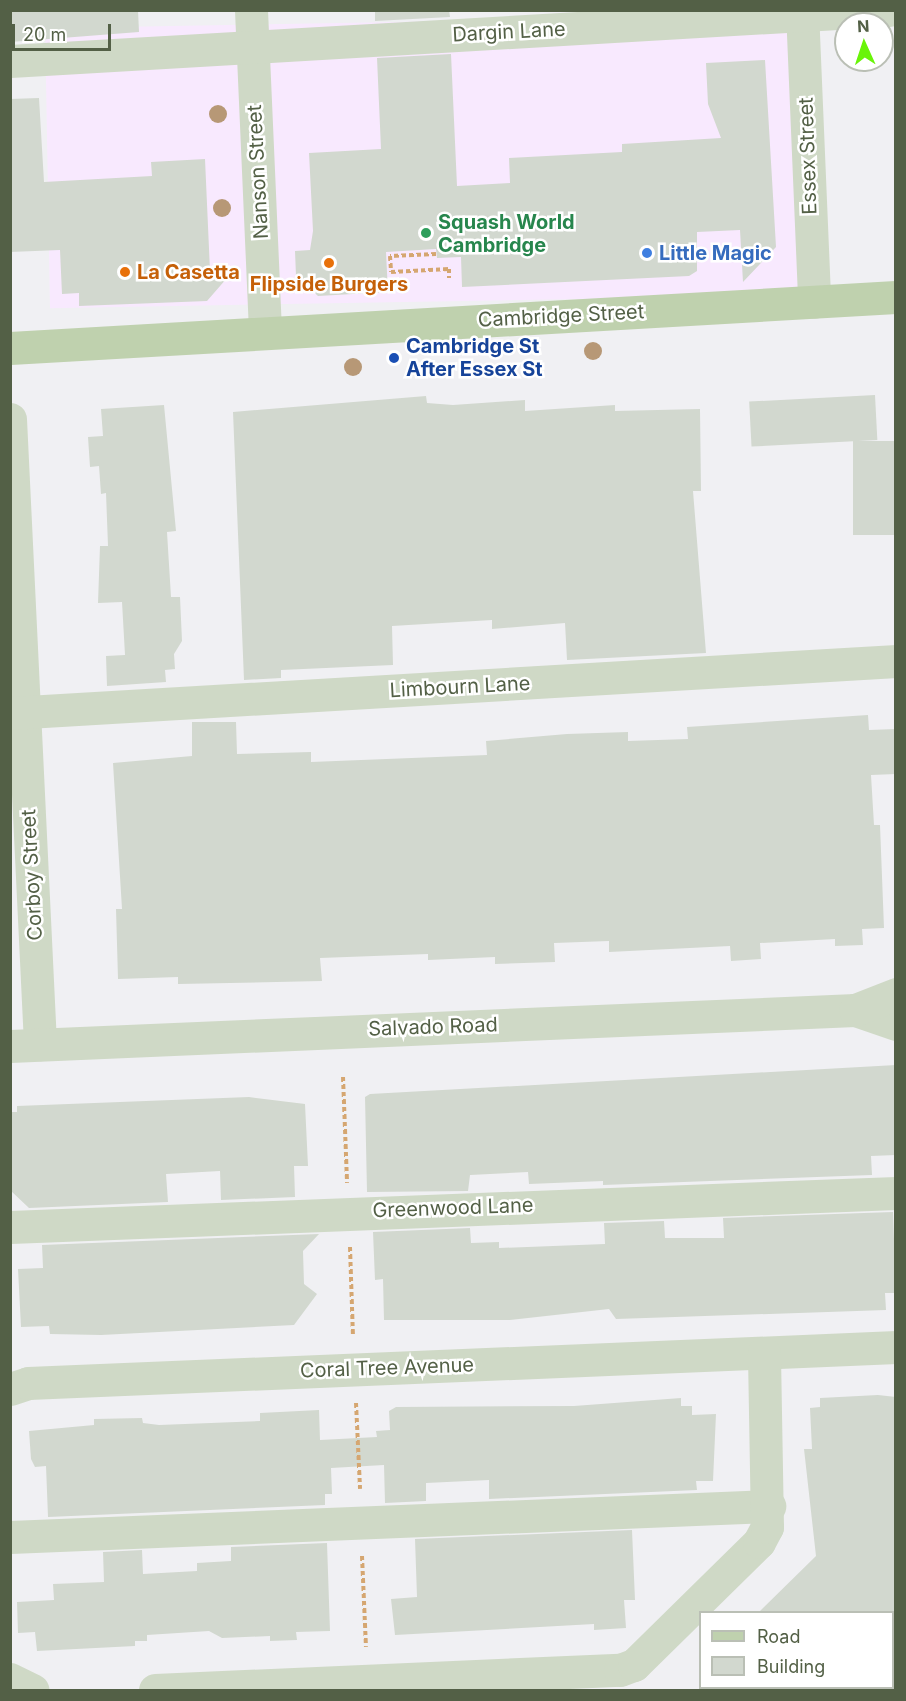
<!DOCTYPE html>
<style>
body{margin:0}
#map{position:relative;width:906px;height:1701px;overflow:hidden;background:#f0f0f3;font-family:Inter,sans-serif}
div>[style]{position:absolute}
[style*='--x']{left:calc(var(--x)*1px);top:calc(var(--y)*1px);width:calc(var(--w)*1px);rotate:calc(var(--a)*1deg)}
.commercial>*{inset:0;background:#f8e9fe;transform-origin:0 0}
.building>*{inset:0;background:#d2d8cf;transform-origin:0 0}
.path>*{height:4px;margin-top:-2px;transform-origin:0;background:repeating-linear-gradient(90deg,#d5a670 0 4.5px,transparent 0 7.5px)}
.minor>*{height:33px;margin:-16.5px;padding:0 16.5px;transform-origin:16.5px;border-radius:16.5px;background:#cfd9c6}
.major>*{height:33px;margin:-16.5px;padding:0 16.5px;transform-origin:16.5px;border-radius:16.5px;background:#bfd1ae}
.trees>*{width:18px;height:18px;margin:-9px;border-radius:50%;background:#b79876}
.dots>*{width:16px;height:16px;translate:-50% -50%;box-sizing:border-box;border:3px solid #fff;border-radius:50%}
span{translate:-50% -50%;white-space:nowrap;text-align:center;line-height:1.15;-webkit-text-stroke:5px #fff;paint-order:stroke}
.street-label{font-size:20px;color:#536046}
.leisure-label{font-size:20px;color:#27864d;font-weight:700}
.left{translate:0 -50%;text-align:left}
.shop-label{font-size:20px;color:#366cbe;font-weight:700}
.food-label{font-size:20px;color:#c56008;font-weight:700}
.transit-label{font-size:20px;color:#164399;font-weight:700}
.frame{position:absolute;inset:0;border:12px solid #536046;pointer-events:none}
.legend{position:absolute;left:699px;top:1611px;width:195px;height:78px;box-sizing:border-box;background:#fff;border:2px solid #babfb5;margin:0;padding:8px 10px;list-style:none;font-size:18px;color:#536046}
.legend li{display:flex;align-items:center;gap:12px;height:30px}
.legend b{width:30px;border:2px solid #babfb5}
.north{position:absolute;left:834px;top:12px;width:60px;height:60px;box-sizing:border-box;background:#fff;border:2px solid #babfb5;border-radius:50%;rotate:357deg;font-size:16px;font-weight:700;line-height:24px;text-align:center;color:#536046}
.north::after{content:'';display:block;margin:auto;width:21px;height:27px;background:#69f409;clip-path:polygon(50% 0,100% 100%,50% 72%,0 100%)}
.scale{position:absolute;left:12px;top:24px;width:99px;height:27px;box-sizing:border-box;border:3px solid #536046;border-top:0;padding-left:8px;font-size:18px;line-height:21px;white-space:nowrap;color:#536046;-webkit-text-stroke:4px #fff;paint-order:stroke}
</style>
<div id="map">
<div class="commercial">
<i style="left:802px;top:15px;width:280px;height:757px;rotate:89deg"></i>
</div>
<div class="building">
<i style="clip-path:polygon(10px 10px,138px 10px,139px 32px,10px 42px)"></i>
<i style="clip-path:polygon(375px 10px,449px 10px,450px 17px,375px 21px)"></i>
<i style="clip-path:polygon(451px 54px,457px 186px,510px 183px,509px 158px,622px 152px,622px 144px,721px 138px,708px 104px,706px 63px,765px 60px,776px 247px,743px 282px,740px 230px,697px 232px,697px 271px,689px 276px,462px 287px,461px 257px,437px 258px,436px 249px,386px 252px,388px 292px,318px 296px,296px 276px,295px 251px,310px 250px,313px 231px,309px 153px,381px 149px,377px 58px)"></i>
<i style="clip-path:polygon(39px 98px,44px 182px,152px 176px,151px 162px,205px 159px,210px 271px,234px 270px,207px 301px,79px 306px,79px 293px,62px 294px,60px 250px,10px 252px,10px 99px)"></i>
<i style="left:875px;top:395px;width:45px;height:126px;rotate:87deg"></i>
<i style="clip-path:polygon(426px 396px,427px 403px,453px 405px,525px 400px,525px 411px,615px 405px,615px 411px,700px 409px,701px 491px,693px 491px,706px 653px,567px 660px,565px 623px,492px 629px,492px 620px,392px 626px,393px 665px,281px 670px,281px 678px,244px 680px,233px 412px)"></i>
<i style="clip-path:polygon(164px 405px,176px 531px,167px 532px,171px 597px,180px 597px,182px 641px,174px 654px,175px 669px,165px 670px,166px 682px,107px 686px,106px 656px,125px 655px,122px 602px,98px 603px,100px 546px,108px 546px,106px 493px,101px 494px,99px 466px,90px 467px,88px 437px,103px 436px,101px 409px)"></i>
<i style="left:896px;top:441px;width:94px;height:43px;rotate:90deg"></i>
<i style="clip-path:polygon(868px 715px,869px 730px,896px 729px,896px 774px,871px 775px,874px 825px,880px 825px,884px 928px,862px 929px,863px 945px,835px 946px,835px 939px,760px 943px,761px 959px,731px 961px,730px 946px,609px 952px,609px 941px,554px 943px,555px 962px,495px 964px,495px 957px,428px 960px,428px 954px,320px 958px,322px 981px,178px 984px,178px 977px,118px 979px,116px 909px,122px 909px,113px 763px,192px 756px,192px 722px,236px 722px,237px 754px,311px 752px,311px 762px,487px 755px,486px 741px,567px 734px,628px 732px,628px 741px,688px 739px,687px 727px)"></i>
<i style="clip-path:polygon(896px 1065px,896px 1155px,871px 1156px,872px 1175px,603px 1185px,603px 1181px,529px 1184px,528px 1172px,470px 1175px,468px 1191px,367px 1192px,365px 1097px,370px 1094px)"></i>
<i style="clip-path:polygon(249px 1097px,305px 1104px,308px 1166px,294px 1166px,295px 1197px,221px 1200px,220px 1171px,166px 1174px,168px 1202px,29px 1208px,10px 1190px,10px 1112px,17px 1112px,17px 1106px)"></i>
<i style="clip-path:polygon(893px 1212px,896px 1293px,885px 1293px,886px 1310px,616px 1319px,609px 1309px,510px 1320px,384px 1320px,383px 1279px,375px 1280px,373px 1232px,470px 1228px,471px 1243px,499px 1242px,499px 1248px,605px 1244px,604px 1223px,664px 1221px,665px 1238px,724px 1238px,723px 1218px)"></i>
<i style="clip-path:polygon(319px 1234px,303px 1251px,304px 1284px,317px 1294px,294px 1325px,101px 1335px,50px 1334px,49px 1326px,21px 1327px,18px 1269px,43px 1268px,42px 1245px)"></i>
<i style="clip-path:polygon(878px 1395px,896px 1397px,896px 1612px,759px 1612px,816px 1556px,804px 1449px,812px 1449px,810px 1408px,820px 1407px,820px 1398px)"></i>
<i style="clip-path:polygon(681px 1398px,681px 1406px,692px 1406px,692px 1415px,716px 1414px,713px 1481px,696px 1481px,697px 1490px,489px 1499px,489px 1480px,426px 1483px,426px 1501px,385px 1503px,384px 1465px,331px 1468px,332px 1494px,325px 1494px,325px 1505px,48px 1517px,46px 1466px,35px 1467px,31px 1459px,29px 1431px,94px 1425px,94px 1419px,142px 1418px,143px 1423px,159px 1425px,260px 1421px,260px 1413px,319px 1410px,320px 1440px,377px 1437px,376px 1431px,390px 1430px,389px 1411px,396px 1407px,574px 1406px)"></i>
<i style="clip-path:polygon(632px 1530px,635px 1600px,624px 1600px,626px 1628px,594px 1630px,594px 1624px,395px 1635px,391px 1599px,417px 1597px,415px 1539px)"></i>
<i style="clip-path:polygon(327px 1543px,330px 1631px,296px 1632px,297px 1640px,270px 1641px,270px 1636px,222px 1638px,209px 1631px,147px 1635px,147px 1641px,135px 1641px,135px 1646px,37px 1651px,35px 1632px,18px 1633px,17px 1602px,54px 1600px,53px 1584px,104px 1582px,103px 1552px,142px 1550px,143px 1574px,197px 1571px,197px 1563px,231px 1561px,231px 1547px)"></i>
</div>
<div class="path">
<i style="--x:436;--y:254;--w:46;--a:177.5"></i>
<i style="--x:390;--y:256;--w:16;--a:86"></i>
<i style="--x:391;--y:272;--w:58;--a:-3"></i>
<i style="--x:449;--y:269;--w:9;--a:90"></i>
<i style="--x:343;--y:1077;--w:106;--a:87.8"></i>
<i style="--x:350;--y:1247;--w:89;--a:88.1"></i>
<i style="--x:356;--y:1403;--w:86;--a:87.3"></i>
<i style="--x:362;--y:1556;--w:91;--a:87.5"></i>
</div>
<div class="minor">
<i style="--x:251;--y:10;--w:323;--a:87.5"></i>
<i style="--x:802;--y:10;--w:292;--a:87.6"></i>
<i style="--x:10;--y:61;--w:880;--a:-3.32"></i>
<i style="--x:10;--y:419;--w:626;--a:87.25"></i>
<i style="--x:10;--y:713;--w:888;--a:-3.36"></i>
<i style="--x:855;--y:1010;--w:43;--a:18.9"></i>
<i style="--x:10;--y:1046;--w:846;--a:-2.44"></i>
<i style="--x:855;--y:1010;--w:44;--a:-21.3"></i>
<i style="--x:10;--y:1227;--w:887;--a:-2.2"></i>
<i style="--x:10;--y:1389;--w:19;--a:-18"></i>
<i style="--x:28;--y:1383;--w:869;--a:-2.37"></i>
<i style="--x:10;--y:1537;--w:760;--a:-2.34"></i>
<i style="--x:892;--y:1649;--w:5;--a:-37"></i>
<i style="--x:10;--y:1679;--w:25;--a:26"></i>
<i style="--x:155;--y:1690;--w:465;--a:-2.5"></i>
<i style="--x:620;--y:1670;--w:15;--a:-20"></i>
<i style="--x:634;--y:1665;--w:175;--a:-44.5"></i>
<i style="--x:759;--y:1542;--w:17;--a:-62"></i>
<i style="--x:767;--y:1527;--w:174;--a:-91"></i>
<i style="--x:846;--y:1690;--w:4;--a:-34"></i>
</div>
<div class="major">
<i style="--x:10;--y:348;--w:887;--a:-3.29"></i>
</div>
<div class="trees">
<i style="left:218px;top:114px"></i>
<i style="left:222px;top:208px"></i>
<i style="left:593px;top:351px"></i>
<i style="left:353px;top:367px"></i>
</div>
<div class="dots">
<i style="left:426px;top:233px;background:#2e9e5b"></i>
<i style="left:647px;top:253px;background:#3f7fe0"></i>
<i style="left:329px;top:263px;background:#e8710a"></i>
<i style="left:125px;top:272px;background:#e8710a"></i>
<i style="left:394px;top:358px;background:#1a4fb4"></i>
</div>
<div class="street-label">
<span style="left:509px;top:32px;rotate:-3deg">Dargin Lane</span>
<span style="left:808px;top:156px;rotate:-92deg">Essex Street</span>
<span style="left:258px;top:172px;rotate:-93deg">Nanson Street</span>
<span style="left:561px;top:316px;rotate:-3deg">Cambridge Street</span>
<span style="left:460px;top:687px;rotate:-3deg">Limbourn Lane</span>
<span style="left:32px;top:875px;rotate:-93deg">Corboy Street</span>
<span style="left:433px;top:1027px;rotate:-2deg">Salvado Road</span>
<span style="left:453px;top:1208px;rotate:-2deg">Greenwood Lane</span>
<span style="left:387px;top:1368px;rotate:-2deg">Coral Tree Avenue</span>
</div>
<div class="leisure-label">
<span class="left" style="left:438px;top:234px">Squash World<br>Cambridge</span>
</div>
<div class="shop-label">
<span class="left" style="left:659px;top:253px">Little Magic</span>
</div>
<div class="food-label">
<span class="left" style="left:137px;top:272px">La Casetta</span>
<span style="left:329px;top:284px">Flipside Burgers</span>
</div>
<div class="transit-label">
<span class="left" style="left:406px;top:358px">Cambridge St<br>After Essex St</span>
</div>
<div class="frame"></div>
<ul class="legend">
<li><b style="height:8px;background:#bfd1ae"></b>Road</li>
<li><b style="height:16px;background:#d2d8cf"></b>Building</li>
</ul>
<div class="north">N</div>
<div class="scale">20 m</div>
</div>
